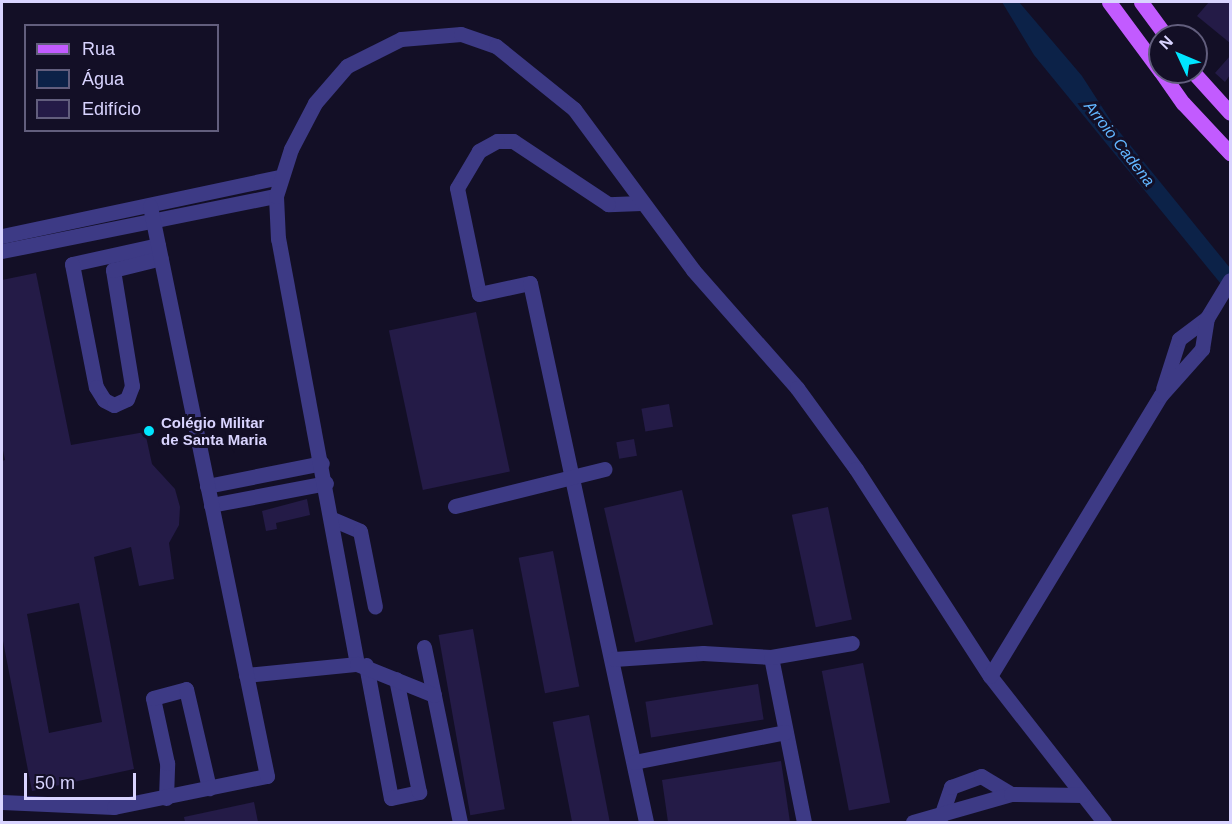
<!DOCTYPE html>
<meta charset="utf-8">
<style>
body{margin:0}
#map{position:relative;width:1232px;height:824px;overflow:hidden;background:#130f26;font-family:Helvetica,sans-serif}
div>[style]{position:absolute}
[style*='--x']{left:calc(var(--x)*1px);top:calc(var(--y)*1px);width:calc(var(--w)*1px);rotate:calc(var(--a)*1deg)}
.water>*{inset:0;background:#0c2248}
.building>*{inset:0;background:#241b47;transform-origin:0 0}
.minor>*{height:15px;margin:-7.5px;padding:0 7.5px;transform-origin:7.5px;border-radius:7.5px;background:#3d3a85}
.major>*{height:15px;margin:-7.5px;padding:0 7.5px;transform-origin:7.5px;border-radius:7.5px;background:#c25bff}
.dots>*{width:16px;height:16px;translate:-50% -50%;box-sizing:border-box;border:3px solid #130f26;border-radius:50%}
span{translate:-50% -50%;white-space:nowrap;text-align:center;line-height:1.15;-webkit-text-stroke:6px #130f26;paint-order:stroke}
.poi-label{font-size:15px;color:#d9d4ff;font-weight:700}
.left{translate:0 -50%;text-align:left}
.water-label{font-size:16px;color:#62b6ff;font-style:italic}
.frame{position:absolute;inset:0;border:3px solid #d9d4ff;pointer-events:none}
.legend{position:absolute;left:24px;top:24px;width:195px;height:108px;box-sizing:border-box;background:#130f26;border:2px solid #625e7d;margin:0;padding:8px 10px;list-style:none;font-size:18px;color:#d9d4ff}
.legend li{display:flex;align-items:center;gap:12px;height:30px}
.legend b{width:30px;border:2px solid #625e7d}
.north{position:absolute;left:1148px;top:24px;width:60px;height:60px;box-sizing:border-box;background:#130f26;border:2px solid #625e7d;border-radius:50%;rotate:314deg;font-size:16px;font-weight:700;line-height:24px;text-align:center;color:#d9d4ff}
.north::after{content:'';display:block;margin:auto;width:21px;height:27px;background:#00e5ff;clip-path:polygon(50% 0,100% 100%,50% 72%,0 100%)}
.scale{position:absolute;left:24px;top:773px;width:112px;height:27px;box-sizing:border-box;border:3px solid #d9d4ff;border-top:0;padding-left:8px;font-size:18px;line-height:21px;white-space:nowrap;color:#d9d4ff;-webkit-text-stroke:4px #130f26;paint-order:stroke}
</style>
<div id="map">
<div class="water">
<i style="clip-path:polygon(1002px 2px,1019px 2px,1082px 76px,1113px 124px,1230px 268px,1230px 295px,1034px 55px)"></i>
</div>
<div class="building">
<i style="clip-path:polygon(1209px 2px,1230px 2px,1230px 43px,1197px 16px)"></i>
<i style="clip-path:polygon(1230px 56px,1230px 75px,1225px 82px,1215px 73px)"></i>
<i style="clip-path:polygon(evenodd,36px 273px,71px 445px,145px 432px,152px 464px,175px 489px,180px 507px,179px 525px,169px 543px,174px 579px,139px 586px,131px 547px,94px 557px,134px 769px,32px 791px,2px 636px,2px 461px,5px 460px,2px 446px,2px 280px,36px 273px,79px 603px,102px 722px,49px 733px,27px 614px,79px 603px)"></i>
<i style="left:476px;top:312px;width:163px;height:89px;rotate:78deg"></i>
<i style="left:669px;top:404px;width:23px;height:28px;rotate:80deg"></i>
<i style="left:634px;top:439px;width:17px;height:18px;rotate:80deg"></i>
<i style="left:682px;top:490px;width:138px;height:80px;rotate:77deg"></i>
<i style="clip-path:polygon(307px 499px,310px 515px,276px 523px,277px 529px,266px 531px,262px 511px)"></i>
<i style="left:828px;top:507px;width:115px;height:37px;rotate:78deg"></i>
<i style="left:553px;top:551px;width:138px;height:35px;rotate:79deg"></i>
<i style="left:473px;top:629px;width:183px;height:35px;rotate:80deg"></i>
<i style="left:863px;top:663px;width:142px;height:42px;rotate:79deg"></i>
<i style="left:758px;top:684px;width:36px;height:114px;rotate:81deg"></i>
<i style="left:589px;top:715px;width:109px;height:37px;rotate:79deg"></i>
<i style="clip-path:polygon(781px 761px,790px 822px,668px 822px,662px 780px)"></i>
<i style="clip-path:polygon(254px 802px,258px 822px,185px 822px,184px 817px)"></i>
</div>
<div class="minor">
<i style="--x:641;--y:203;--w:33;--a:178"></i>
<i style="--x:608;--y:204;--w:114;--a:-146.4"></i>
<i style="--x:513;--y:141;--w:16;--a:180"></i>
<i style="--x:497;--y:141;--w:21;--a:151"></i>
<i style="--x:479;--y:151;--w:43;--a:120.7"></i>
<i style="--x:457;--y:188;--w:108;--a:78.3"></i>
<i style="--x:479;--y:294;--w:52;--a:-12.2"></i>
<i style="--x:530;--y:283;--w:551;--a:77.85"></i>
<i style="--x:2;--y:236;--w:283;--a:-12"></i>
<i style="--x:158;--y:245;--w:88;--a:167.5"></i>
<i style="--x:72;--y:264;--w:125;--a:79"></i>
<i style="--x:96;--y:387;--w:15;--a:58"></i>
<i style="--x:104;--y:400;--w:11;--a:27"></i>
<i style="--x:114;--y:405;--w:14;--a:-25"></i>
<i style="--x:127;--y:399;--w:14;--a:-69"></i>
<i style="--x:132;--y:386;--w:118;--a:-99.3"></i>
<i style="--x:113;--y:270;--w:49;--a:-14"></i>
<i style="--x:2;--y:251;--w:279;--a:-11.4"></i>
<i style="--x:1163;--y:389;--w:52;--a:-72.3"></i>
<i style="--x:1179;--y:339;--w:35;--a:-37"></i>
<i style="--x:1207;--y:318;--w:44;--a:-58.8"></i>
<i style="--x:207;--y:486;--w:117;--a:-11.3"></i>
<i style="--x:211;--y:505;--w:117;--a:-10.8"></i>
<i style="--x:455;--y:506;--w:154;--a:-13.9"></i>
<i style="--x:332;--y:519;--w:30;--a:23"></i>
<i style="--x:360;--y:531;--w:77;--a:78.8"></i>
<i style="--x:424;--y:647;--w:179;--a:78.4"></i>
<i style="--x:771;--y:657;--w:168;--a:78.7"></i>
<i style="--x:614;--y:659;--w:89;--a:-3.9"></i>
<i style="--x:703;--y:653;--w:68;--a:3.4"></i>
<i style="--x:771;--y:657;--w:82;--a:-9.8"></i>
<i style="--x:357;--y:664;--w:432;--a:-100.5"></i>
<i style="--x:278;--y:239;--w:43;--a:-92.7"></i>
<i style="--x:276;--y:196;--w:49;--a:-72.3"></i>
<i style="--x:291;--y:149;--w:52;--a:-62.4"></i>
<i style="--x:315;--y:103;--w:49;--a:-49.1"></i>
<i style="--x:347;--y:66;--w:60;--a:-26.6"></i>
<i style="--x:401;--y:39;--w:60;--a:-4.8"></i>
<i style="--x:461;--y:34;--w:37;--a:19"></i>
<i style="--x:496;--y:46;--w:100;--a:38.9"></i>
<i style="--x:574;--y:109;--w:200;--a:53.5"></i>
<i style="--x:693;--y:270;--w:157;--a:48.6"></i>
<i style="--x:797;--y:388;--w:100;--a:53.9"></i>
<i style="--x:856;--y:469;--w:247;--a:57.1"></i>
<i style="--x:990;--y:676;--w:185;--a:52"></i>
<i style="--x:366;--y:665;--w:135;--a:79.4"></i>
<i style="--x:391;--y:798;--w:29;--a:-12"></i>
<i style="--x:419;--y:792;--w:115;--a:-101.5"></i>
<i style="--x:246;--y:675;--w:112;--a:-5.7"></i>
<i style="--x:357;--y:664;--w:83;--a:21.9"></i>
<i style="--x:990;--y:676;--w:329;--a:-58.7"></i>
<i style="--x:1161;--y:395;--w:62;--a:-48.3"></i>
<i style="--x:1202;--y:349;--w:31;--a:-81"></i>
<i style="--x:634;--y:762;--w:154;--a:-11.2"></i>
<i style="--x:166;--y:798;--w:35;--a:-88"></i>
<i style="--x:167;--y:763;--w:66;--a:-102.2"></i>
<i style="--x:153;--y:698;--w:34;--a:-15"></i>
<i style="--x:186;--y:689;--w:102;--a:76.9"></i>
<i style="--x:2;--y:802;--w:112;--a:2.6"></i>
<i style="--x:114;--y:807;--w:156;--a:-11.5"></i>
<i style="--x:267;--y:776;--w:582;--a:-101.6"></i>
<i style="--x:941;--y:816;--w:31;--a:-71"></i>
<i style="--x:951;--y:787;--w:32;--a:-20"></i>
<i style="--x:981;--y:776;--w:35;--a:31"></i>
<i style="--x:913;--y:822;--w:102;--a:-15.9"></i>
<i style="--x:1011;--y:794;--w:72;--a:0.8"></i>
</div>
<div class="major">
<i style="--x:1109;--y:2;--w:86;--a:53.5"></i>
<i style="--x:1141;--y:2;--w:42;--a:53.7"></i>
<i style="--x:1161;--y:72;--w:38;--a:55"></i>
<i style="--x:1183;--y:103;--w:69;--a:46.8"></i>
<i style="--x:1193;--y:72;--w:55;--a:47.9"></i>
</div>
<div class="dots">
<i style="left:149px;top:431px;background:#00e5ff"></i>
</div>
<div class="poi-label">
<span class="left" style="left:161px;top:431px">Colégio Militar<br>de Santa Maria</span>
</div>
<div class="water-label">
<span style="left:1119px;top:144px;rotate:52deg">Arroio Cadena</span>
</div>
<div class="frame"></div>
<ul class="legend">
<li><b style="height:8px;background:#c25bff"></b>Rua</li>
<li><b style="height:16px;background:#0c2248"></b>Água</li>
<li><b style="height:16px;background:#241b47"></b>Edifício</li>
</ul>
<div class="north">N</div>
<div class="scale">50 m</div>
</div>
